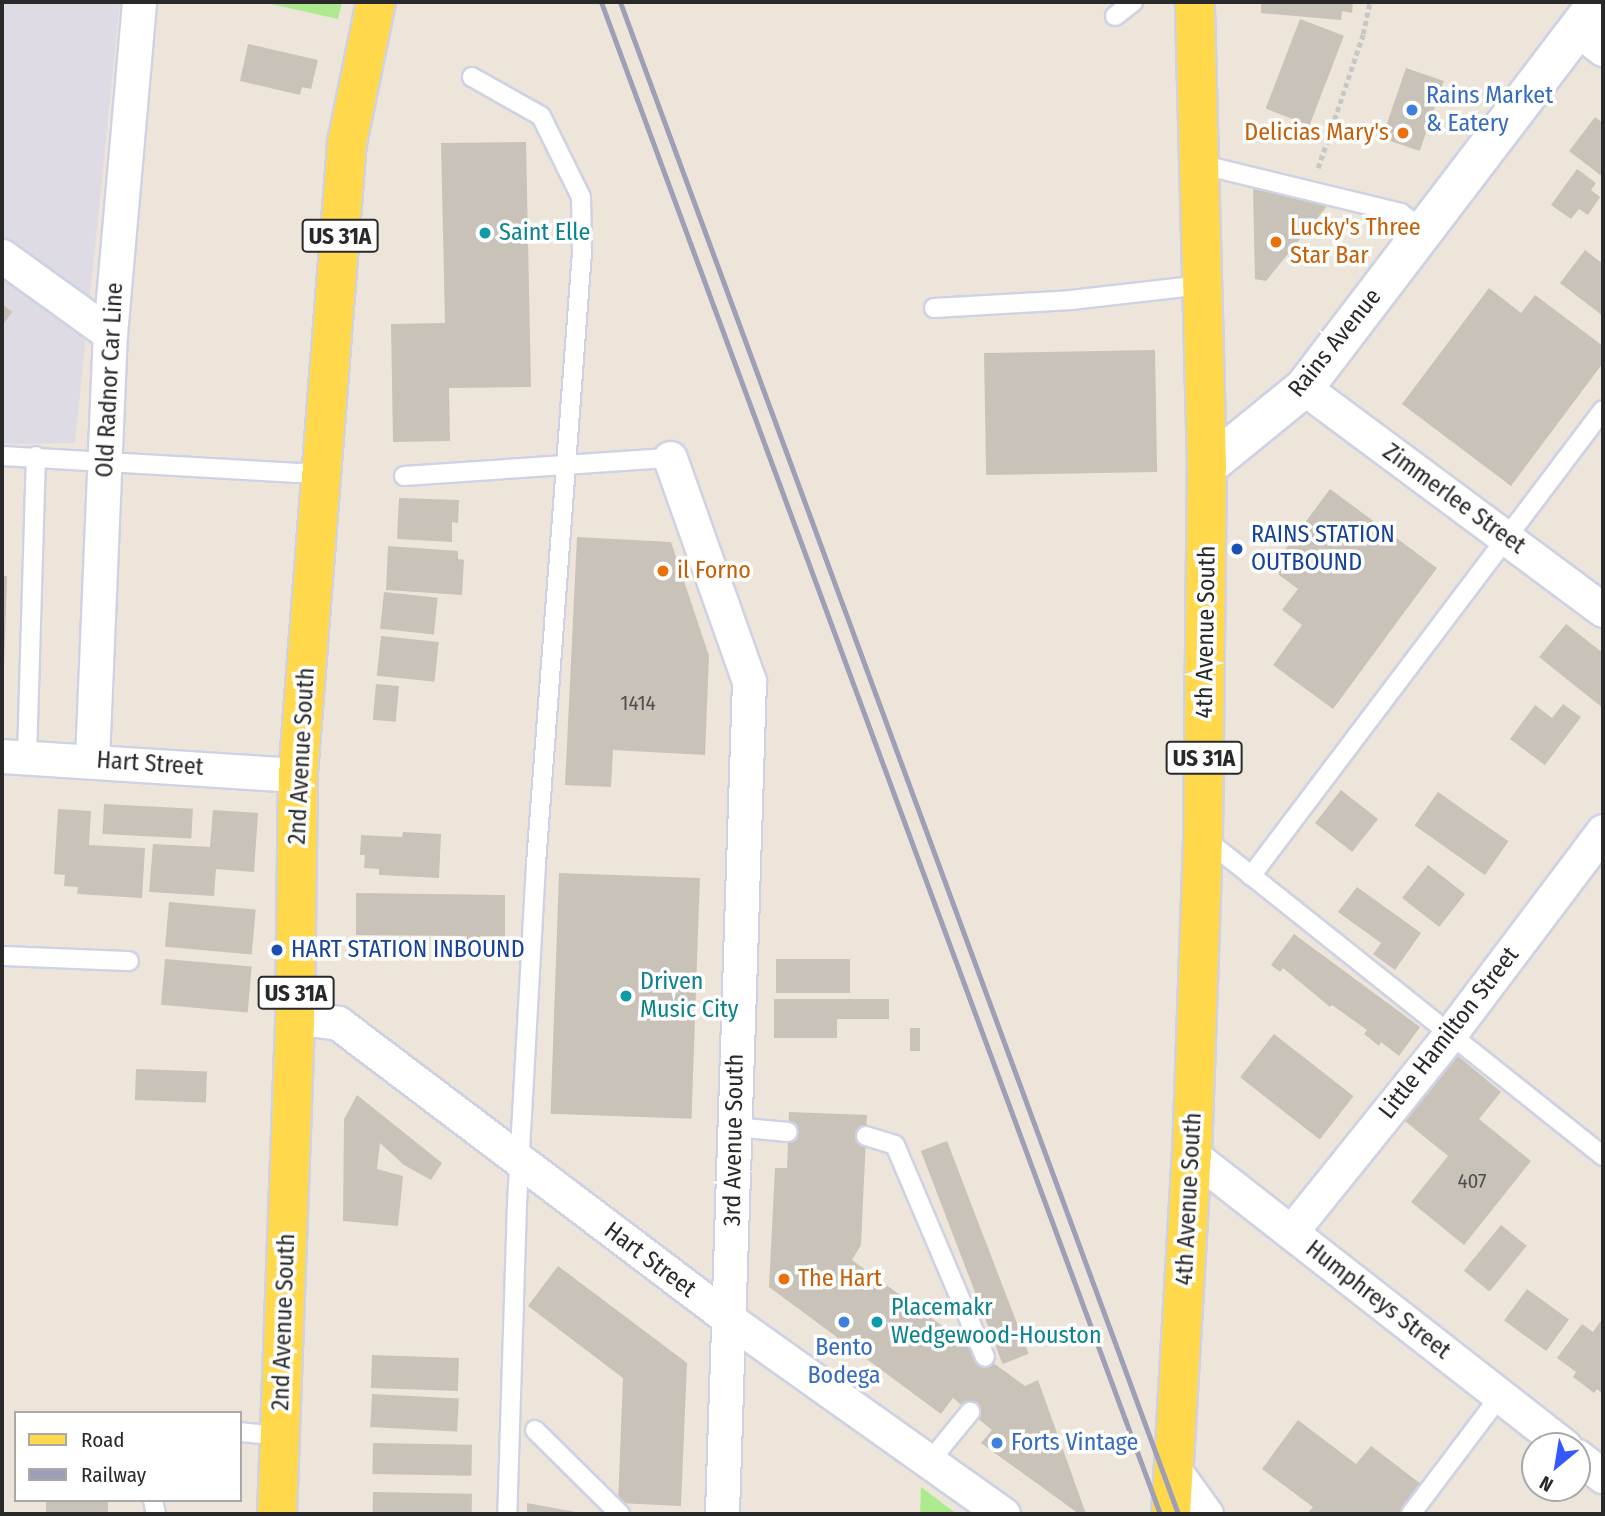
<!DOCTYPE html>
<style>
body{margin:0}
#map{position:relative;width:1605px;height:1516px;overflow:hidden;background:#ede5d9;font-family:"Fira Sans Condensed",sans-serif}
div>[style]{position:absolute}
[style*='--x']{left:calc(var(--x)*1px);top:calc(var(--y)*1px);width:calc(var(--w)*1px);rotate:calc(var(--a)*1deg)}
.industrial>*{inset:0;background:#dedbe5}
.green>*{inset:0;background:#adea8f}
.building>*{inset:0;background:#c8c2b9;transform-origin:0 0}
.path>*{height:4.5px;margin-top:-2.25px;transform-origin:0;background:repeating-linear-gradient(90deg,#c7c7c7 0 5px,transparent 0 8.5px)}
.roads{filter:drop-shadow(2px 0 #ced2e4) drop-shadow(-2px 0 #ced2e4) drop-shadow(0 2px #ced2e4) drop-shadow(0 -2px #ced2e4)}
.service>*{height:18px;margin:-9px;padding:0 9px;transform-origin:9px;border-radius:9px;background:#fff}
.minor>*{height:33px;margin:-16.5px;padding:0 16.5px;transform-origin:16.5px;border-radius:16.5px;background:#fff}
.tertiary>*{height:38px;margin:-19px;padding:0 19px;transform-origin:19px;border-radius:19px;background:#fff}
.primary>*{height:38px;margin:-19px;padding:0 19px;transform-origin:19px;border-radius:19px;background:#ffd84c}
.rail>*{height:5px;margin:-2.5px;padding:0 2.5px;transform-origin:2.5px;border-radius:2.5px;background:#9c9fb6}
.dots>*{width:19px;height:19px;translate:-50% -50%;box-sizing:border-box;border:4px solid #fff;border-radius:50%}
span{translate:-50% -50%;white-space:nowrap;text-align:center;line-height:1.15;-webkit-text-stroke:7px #fff;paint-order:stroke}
.number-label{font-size:21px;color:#514f4d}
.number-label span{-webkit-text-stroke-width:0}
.shield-label span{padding:2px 5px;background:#fff;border:2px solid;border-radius:5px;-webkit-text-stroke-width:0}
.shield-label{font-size:23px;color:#292929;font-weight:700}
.shop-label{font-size:24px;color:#366cbe}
.left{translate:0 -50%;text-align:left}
.food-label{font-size:24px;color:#c56008}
.right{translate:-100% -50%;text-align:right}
.culture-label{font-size:24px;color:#0d838f}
.street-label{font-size:24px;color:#292929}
.transit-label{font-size:24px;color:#164399}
.frame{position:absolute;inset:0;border:4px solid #292929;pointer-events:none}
.legend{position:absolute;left:14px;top:1411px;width:228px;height:91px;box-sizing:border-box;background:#fff;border:2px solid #a9a9a9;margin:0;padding:9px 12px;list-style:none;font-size:21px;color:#292929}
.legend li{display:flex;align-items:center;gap:14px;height:35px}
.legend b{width:35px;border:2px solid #a9a9a9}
.north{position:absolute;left:1521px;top:1432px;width:70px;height:70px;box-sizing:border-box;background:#fff;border:2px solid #a9a9a9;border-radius:50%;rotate:210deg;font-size:19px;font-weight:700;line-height:28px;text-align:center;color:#292929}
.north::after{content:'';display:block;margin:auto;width:24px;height:32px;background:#3457ff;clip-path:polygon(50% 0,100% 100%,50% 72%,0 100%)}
</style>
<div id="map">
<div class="industrial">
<i style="clip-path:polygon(2px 2px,120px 2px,75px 443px,2px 444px)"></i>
</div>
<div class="green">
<i style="clip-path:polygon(262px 2px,342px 2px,338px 19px)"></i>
<i style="clip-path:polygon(921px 1487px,957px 1514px,920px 1514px)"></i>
</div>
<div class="building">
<i style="clip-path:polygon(1261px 2px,1353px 2px,1352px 13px,1342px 11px,1341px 20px,1261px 13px)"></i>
<i style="left:1300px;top:19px;width:47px;height:96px;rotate:21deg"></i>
<i style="clip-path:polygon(248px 44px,318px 60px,311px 89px,302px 87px,300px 95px,240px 81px)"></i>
<i style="left:1406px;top:68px;width:40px;height:74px;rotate:19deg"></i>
<i style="clip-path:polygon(1595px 117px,1603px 123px,1603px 177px,1569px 151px)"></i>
<i style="clip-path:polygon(526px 142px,531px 387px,449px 388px,450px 441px,393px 442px,391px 324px,445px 323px,441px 143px)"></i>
<i style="clip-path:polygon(1577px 169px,1596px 183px,1591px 190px,1600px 197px,1588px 215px,1579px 209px,1571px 219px,1551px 205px)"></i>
<i style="clip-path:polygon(1253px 189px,1328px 205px,1266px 281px,1255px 279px)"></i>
<i style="clip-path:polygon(1585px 250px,1603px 264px,1603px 316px,1560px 283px)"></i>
<i style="clip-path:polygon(1489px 288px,1521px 313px,1535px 295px,1603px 346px,1603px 363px,1511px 486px,1402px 404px)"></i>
<i style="clip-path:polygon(2px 304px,12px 312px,2px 326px)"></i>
<i style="left:1155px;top:350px;width:122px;height:171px;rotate:89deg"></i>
<i style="clip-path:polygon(1330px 489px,1437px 568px,1333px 709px,1273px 665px,1302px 625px,1282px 610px,1298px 589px,1279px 575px,1278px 559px)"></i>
<i style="clip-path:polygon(399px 498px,459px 500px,458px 523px,452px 522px,452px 542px,397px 539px)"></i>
<i style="clip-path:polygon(577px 537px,671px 542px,709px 656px,705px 755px,613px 750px,611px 787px,565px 785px)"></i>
<i style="clip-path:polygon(388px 546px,458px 551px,458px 559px,464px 560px,462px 595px,386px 590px)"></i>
<i style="clip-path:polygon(2px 576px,7px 576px,4px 667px,2px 667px)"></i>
<i style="left:384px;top:592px;width:54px;height:37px;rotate:6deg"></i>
<i style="clip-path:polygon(1566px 624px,1603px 653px,1603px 708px,1539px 657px)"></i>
<i style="left:381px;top:636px;width:58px;height:40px;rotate:6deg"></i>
<i style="left:376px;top:684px;width:23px;height:36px;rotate:5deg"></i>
<i style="clip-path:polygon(1563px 704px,1581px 717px,1545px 765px,1510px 739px,1535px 705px,1552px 718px)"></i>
<i style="left:1341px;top:790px;width:47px;height:42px;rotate:38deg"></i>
<i style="left:1438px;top:792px;width:86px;height:41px;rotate:35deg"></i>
<i style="left:104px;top:804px;width:89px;height:30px;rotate:3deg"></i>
<i style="clip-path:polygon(58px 809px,91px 811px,89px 845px,145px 848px,142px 898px,77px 894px,78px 887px,64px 886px,65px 875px,54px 874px)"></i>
<i style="clip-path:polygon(213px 810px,258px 813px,254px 872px,216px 869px,214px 896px,149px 892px,153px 844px,210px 847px)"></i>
<i style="clip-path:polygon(403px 832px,441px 834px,439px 878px,379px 875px,379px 869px,364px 868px,365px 855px,360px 855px,361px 835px,402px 837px)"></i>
<i style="left:1428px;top:865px;width:47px;height:42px;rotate:38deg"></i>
<i style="left:559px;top:873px;width:141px;height:241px;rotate:2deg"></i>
<i style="clip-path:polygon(1357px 887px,1421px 933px,1395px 970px,1373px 954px,1381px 943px,1338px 912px)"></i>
<i style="clip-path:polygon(356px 893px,505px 895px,505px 942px,466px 942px,467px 936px,356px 935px)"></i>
<i style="left:169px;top:902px;width:87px;height:45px;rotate:5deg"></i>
<i style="clip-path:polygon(1294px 934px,1420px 1027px,1399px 1056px,1381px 1042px,1379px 1046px,1364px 1034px,1367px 1030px,1332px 1005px,1330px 1007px,1283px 968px,1280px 972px,1271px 965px)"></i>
<i style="left:165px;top:959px;width:87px;height:46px;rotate:5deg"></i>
<i style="left:776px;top:959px;width:74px;height:34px"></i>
<i style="clip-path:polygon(774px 999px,889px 999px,889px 1019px,837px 1019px,837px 1038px,774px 1038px)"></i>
<i style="left:910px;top:1028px;width:10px;height:23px"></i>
<i style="left:1274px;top:1034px;width:101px;height:55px;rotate:38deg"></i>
<i style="clip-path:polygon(1458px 1056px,1501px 1092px,1479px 1119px,1531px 1161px,1464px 1245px,1411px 1202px,1448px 1156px,1405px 1121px)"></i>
<i style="left:136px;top:1069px;width:71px;height:31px;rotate:2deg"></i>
<i style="clip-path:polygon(357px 1095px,442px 1163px,431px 1180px,404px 1165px,380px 1143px,377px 1169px,403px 1176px,398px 1226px,343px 1221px,344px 1119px)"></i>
<i style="clip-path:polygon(789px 1112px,867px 1115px,861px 1245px,852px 1260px,1025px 1386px,1038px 1380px,1086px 1514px,1079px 1514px,981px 1443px,992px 1430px,953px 1398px,941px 1414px,769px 1287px,775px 1168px,787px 1168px)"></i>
<i style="left:947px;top:1141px;width:228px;height:28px;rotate:69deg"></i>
<i style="left:1501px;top:1225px;width:33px;height:59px;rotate:39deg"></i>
<i style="clip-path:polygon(558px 1266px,687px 1363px,681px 1506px,618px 1503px,623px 1378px,528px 1306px)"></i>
<i style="left:1527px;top:1289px;width:52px;height:39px;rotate:36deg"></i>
<i style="clip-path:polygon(1603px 1318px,1603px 1394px,1597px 1389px,1594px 1393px,1573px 1377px,1576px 1372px,1557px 1358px,1582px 1324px,1593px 1332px)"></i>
<i style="left:372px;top:1355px;width:87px;height:33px;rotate:2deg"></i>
<i style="left:372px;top:1394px;width:87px;height:33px;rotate:3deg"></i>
<i style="clip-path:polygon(1298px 1420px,1356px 1464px,1371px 1446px,1425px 1487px,1405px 1514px,1307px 1514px,1313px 1507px,1262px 1469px)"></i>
<i style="left:373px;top:1443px;width:99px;height:31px;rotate:1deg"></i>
<i style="left:373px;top:1492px;width:99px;height:22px;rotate:1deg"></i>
<i style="left:46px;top:1500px;width:62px;height:14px"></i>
<i style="clip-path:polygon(527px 1503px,581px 1513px,581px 1514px,527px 1514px)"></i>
</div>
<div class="path">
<i style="--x:1318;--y:168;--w:141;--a:-71.4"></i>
<i style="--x:1363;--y:34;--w:33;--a:-78"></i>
</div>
<div class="roads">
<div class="service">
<i style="--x:1115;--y:16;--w:23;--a:-38"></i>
<i style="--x:472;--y:77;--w:79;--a:29.5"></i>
<i style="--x:541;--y:116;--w:90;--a:63.7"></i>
<i style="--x:581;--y:197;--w:55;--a:89"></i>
<i style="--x:582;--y:252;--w:614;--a:94.3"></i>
<i style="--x:536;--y:864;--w:341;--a:93.2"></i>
<i style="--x:517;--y:1204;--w:310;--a:91.8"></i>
<i style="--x:1199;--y:164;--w:208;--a:13.6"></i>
<i style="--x:1401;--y:213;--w:29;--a:38"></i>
<i style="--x:934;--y:308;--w:137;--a:-3.3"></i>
<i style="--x:1071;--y:300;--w:132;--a:-6.5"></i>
<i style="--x:2;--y:456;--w:292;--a:3.3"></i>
<i style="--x:294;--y:473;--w:29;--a:-2"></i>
<i style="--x:404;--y:476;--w:267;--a:-3.9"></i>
<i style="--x:27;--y:757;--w:301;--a:-88.3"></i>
<i style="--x:1203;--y:837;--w:512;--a:38.57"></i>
<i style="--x:1251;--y:876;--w:584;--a:-52.93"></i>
<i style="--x:2;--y:956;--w:127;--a:2.3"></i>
<i style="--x:734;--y:1127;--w:54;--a:5.3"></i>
<i style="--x:866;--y:1136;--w:30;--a:17"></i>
<i style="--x:895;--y:1145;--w:230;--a:67"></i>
<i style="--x:535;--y:1430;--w:120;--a:44.7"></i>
<i style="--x:240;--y:1432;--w:40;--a:5.7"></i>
<i style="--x:929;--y:1462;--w:65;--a:-50.6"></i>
<i style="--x:153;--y:1500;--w:14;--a:78"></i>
<i style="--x:1411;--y:1514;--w:148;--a:-53"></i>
</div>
<div class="minor">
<i style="--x:1577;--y:29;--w:33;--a:38"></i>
<i style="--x:2;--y:256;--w:133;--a:35.8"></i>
<i style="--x:1304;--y:388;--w:372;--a:36.6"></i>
<i style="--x:670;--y:458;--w:237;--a:70.5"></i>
<i style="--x:749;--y:681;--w:833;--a:91.86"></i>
<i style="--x:2;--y:756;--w:297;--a:3.7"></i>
<i style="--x:92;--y:760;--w:426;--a:-87.6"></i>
<i style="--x:110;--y:334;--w:333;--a:-85"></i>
<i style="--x:295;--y:1017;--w:43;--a:7.9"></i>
<i style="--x:338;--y:1023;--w:492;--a:37.1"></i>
<i style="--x:730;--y:1320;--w:335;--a:35.4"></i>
<i style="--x:1192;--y:1155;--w:473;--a:38"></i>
<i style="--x:1291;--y:1232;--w:254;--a:-51.2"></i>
<i style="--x:1450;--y:1034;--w:254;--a:-53"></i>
<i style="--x:1577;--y:1456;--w:33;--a:38"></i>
<i style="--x:1172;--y:1467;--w:58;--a:54.1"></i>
</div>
<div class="tertiary">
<i style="--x:1207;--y:467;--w:125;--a:-39.2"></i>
<i style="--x:1304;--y:388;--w:485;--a:-52.7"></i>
</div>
<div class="primary">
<i style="--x:277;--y:1514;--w:497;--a:-87.9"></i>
<i style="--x:295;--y:1017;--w:242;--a:-89.3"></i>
<i style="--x:298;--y:775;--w:634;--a:-85.57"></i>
<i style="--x:347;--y:143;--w:144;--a:-78.4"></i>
<i style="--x:1171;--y:1514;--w:360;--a:-86.7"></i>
<i style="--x:1192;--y:1155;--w:318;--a:-88"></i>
<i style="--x:1203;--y:837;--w:370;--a:-89.4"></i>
<i style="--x:1207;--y:467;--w:465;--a:-91.5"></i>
</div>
</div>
<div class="rail">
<i style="--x:601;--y:2;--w:1612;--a:69.71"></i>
<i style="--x:620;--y:2;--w:1612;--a:69.74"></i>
</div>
<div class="dots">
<i style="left:1412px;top:110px;background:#3f7fe0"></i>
<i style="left:1403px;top:133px;background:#e8710a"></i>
<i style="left:485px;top:233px;background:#0f9aa8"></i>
<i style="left:1276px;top:242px;background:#e8710a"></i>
<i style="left:1237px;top:549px;background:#1a4fb4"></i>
<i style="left:663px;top:571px;background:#e8710a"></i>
<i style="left:277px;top:950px;background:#1a4fb4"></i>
<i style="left:626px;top:996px;background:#0f9aa8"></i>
<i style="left:784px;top:1279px;background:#e8710a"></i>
<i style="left:844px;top:1322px;background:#3f7fe0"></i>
<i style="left:877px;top:1322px;background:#0f9aa8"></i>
<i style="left:997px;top:1443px;background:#3f7fe0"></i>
</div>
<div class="number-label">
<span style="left:638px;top:703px">1414</span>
<span style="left:1472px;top:1181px">407</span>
</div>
<div class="shield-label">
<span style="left:340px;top:236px">US 31A</span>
<span style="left:1204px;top:758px">US 31A</span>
<span style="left:296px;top:993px">US 31A</span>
</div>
<div class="shop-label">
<span class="left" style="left:1426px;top:110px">Rains Market<br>&amp; Eatery</span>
<span style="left:844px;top:1362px">Bento<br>Bodega</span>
<span class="left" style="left:1011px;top:1443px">Forts Vintage</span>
</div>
<div class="food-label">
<span class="right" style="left:1389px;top:133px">Delicias Mary's</span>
<span class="left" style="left:1290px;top:242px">Lucky's Three<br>Star Bar</span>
<span class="left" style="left:677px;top:571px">il Forno</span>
<span class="left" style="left:798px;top:1279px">The Hart</span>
</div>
<div class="culture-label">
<span class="left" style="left:499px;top:233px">Saint Elle</span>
<span class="left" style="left:640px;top:996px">Driven<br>Music City</span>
<span class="left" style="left:891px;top:1322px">Placemakr<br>Wedgewood-Houston</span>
</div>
<div class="street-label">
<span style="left:1335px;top:343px;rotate:-51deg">Rains Avenue</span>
<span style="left:110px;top:380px;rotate:-87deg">Old Radnor Car Line</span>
<span style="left:1454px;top:499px;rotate:36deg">Zimmerlee Street</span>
<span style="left:1206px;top:632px;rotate:-89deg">4th Avenue South</span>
<span style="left:302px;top:756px;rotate:-87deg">2nd Avenue South</span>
<span style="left:150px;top:764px;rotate:4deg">Hart Street</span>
<span style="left:1449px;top:1033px;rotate:-52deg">Little Hamilton Street</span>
<span style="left:734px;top:1140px;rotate:-89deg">3rd Avenue South</span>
<span style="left:1189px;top:1199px;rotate:-87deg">4th Avenue South</span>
<span style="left:650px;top:1260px;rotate:37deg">Hart Street</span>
<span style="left:1378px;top:1300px;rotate:38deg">Humphreys Street</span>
<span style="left:284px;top:1322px;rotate:-88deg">2nd Avenue South</span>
</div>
<div class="transit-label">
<span class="left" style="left:1251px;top:549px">RAINS STATION<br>OUTBOUND</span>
<span class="left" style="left:291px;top:950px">HART STATION INBOUND</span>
</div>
<div class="frame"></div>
<ul class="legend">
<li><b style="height:9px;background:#ffd84c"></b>Road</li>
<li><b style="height:9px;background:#9c9fb6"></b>Railway</li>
</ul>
<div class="north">N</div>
</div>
